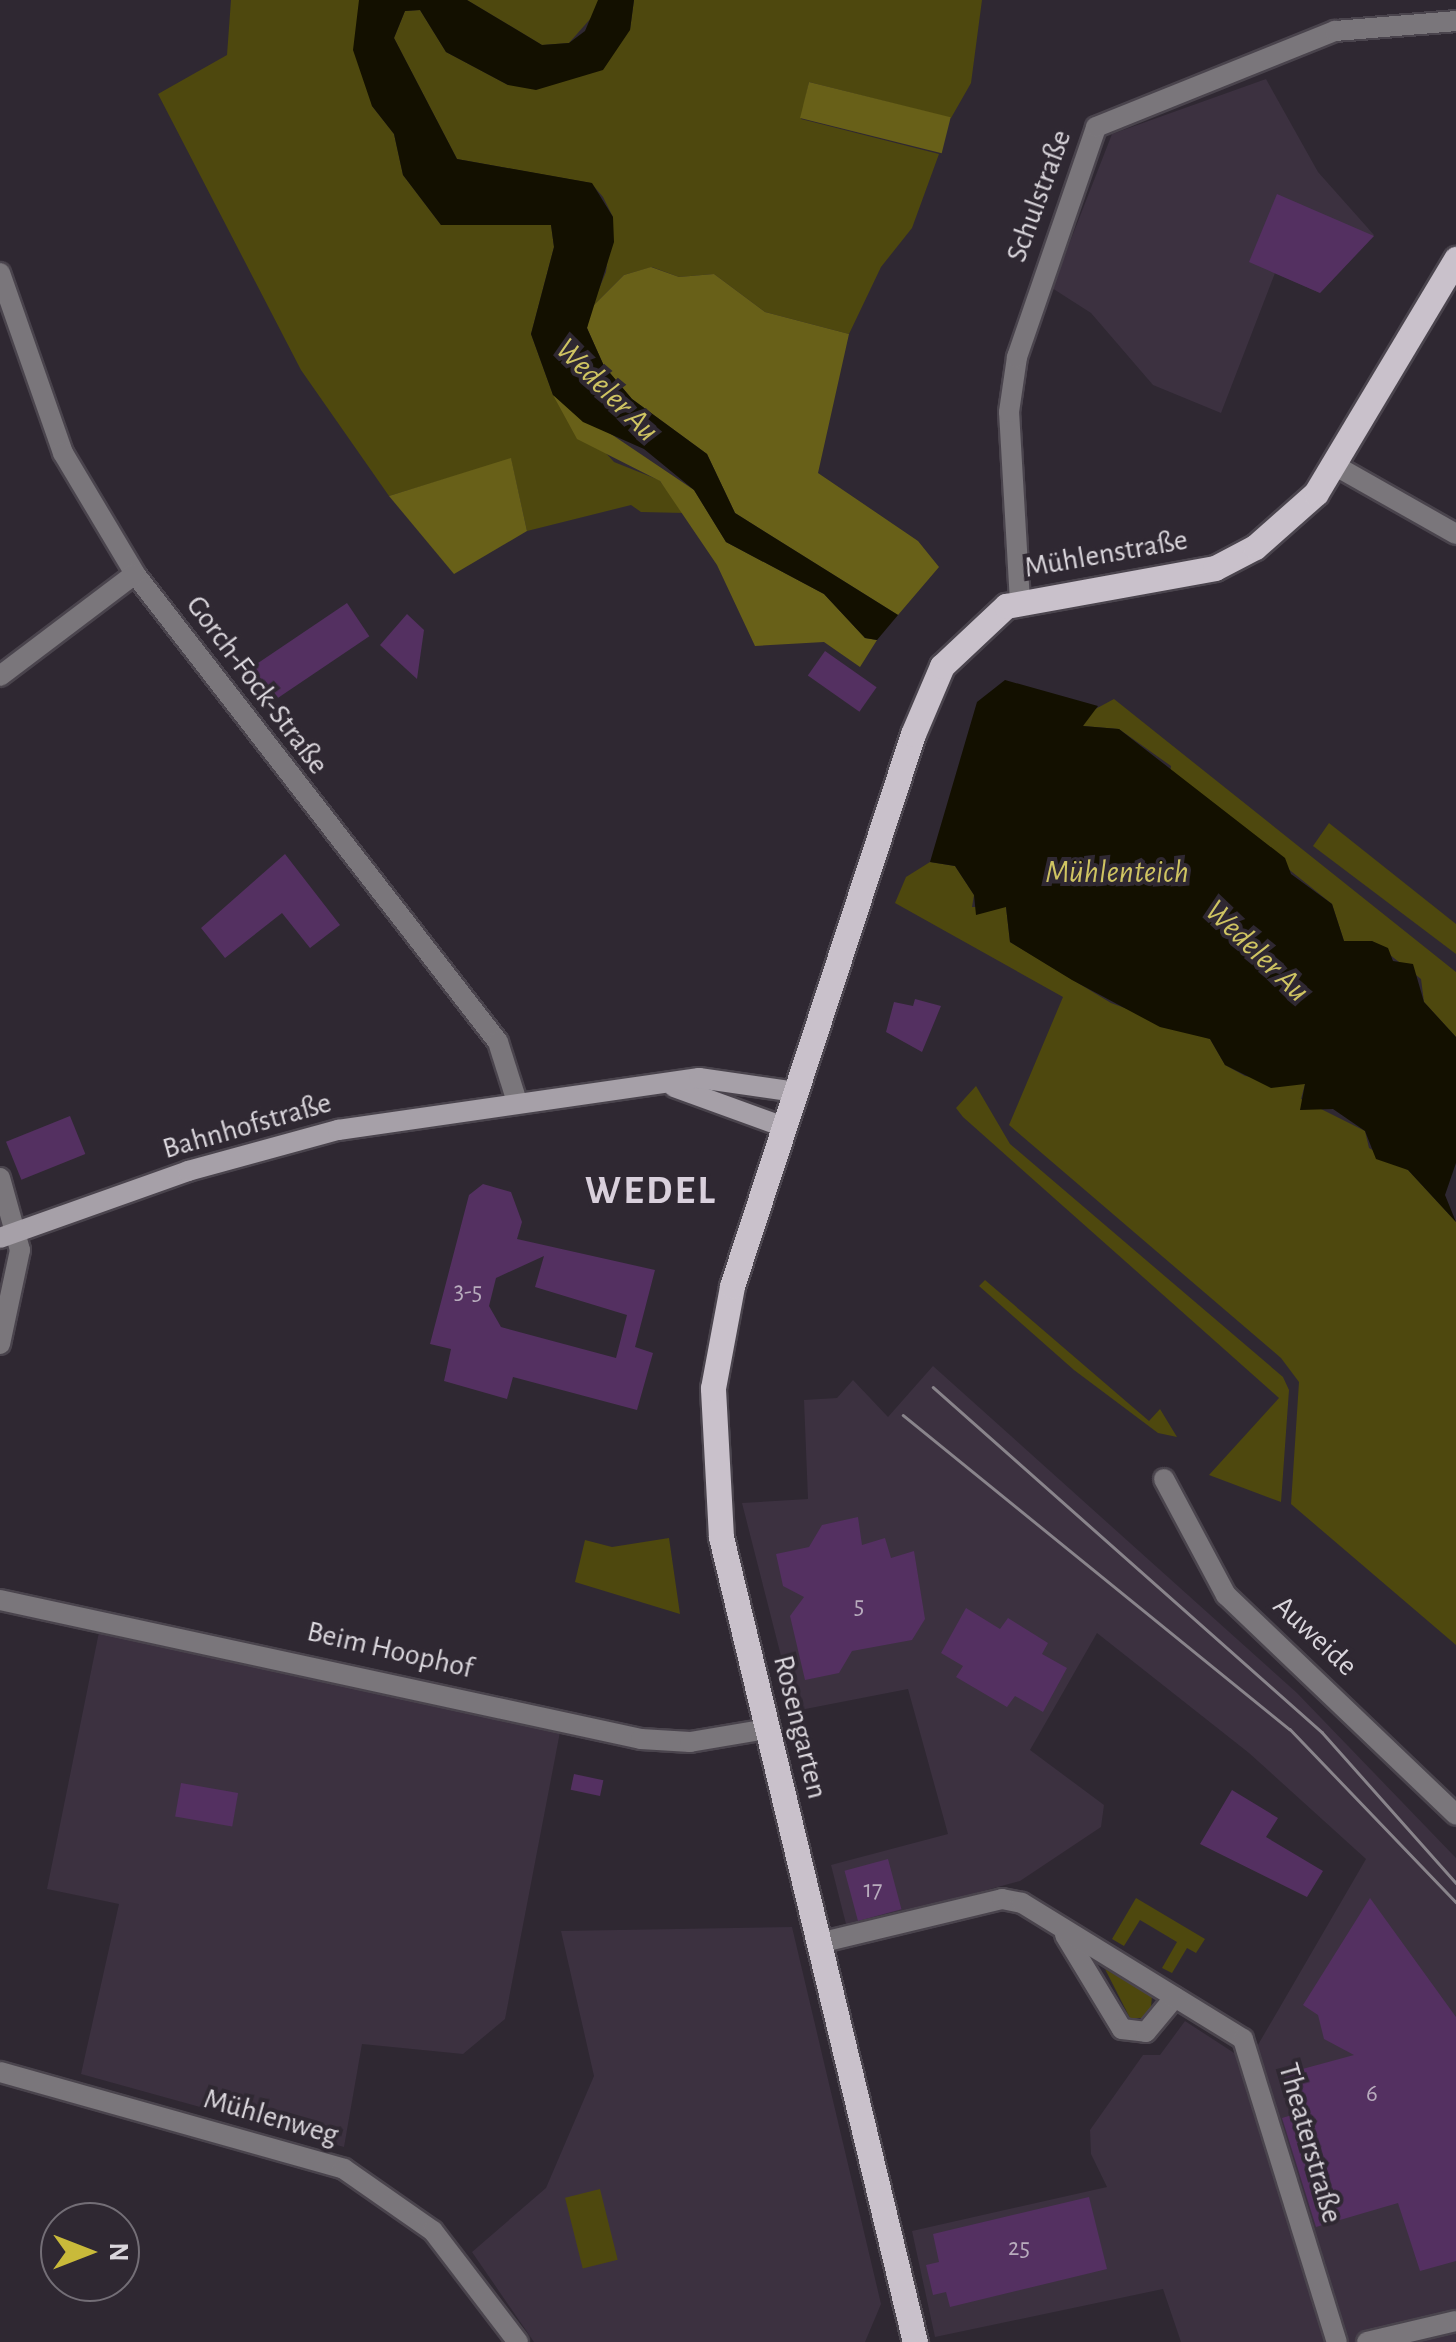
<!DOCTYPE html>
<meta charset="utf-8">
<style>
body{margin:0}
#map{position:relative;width:1456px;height:2342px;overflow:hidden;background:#2f2832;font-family:"Alegreya Sans",sans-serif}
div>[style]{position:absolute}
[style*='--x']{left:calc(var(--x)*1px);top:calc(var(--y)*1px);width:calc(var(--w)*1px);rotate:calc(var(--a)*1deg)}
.built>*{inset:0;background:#3c3140}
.green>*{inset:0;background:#4e480e;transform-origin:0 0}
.forest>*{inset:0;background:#686018;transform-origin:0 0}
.water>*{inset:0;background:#131000}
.building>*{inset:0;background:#543061;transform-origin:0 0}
.roads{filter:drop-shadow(2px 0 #4a444d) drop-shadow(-2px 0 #4a444d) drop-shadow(0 2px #4a444d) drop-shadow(0 -2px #4a444d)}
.street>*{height:20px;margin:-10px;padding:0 10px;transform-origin:10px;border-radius:10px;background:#7a767b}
.secondary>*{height:20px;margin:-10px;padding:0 10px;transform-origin:10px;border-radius:10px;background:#a6a0a8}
.primary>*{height:25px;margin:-12.5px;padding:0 12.5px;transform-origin:12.5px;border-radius:12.5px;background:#c9c1cb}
.tram>*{height:2.5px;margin:-1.25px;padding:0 1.25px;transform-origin:1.25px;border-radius:1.25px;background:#89848b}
span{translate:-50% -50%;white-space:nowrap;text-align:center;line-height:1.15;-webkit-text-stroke:8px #2f2832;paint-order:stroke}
.number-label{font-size:25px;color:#b8acbd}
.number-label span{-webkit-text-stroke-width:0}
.street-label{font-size:30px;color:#dad6dc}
.water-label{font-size:32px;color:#cfc462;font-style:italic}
.district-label{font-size:40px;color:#d9d0dc;font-weight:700;letter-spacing:2.5px}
.north{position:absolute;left:40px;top:2202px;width:100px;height:100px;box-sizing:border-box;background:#2f2832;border:2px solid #736e76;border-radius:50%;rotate:90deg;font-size:28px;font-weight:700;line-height:40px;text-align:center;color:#dad6dc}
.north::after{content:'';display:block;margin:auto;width:35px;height:45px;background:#c9ba3a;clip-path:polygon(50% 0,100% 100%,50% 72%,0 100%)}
</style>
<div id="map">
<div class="built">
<i style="clip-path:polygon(1266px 79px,1318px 172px,1374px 235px,1320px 293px,1275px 273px,1221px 413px,1153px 385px,1091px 313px,1052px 288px,1112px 134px)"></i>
<i style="clip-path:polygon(933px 1366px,1297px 1693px,1456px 1858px,1456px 2342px,1181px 2342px,1163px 2289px,935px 2337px,912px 2231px,1107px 2187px,1091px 2154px,1090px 2130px,1143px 2055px,1160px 2055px,1185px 2021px,1248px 2062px,1366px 1859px,1249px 1753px,1097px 1633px,1030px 1750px,1104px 1805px,1101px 1827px,1020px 1881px,847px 1928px,831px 1865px,948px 1834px,908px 1689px,795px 1711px,742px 1503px,808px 1499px,804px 1400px,837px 1398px,853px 1380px,888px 1417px)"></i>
<i style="clip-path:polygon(99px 1632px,560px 1732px,505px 2019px,463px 2054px,362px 2044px,344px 2147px,81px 2074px,119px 1904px,47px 1889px)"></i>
<i style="clip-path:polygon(792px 1927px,881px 2304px,865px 2342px,534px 2342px,472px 2252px,546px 2188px,594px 2076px,561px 1931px)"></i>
</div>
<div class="green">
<i style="clip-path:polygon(231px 0,359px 0,372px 106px,394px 134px,403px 175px,441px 225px,551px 225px,554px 247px,531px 334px,553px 395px,614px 462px,659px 480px,685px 513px,641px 512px,631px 505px,527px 531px,511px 459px,389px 496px,301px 370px,158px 94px,227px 55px)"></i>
<i style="clip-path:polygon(467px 0,598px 0,599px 9px,569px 43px,542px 45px)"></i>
<i style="clip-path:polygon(634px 0,982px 0,971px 83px,951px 118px,809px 82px,801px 119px,939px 154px,912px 228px,881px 267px,849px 334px,765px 312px,714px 274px,679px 277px,652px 267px,624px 275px,591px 308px,606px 272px,613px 217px,603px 197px,591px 183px,457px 159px,394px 38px,405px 11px,420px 10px,446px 52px,508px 85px,630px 30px)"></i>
<i style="clip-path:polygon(1114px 699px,1456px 972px,1456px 1037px,1424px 1002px,1421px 979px,1372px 941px,1344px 941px,1332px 904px,1170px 774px,1171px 766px,1119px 729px,1083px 726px,1088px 713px)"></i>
<i style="clip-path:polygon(1329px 823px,1456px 924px,1456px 954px,1313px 846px)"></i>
<i style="clip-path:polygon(930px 862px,955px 866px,974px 895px,972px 907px,1006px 907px,1010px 942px,1111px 1003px,1210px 1039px,1225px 1065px,1245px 1076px,1305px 1084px,1301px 1099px,1365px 1131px,1369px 1148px,1408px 1170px,1456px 1222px,1456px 1645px,1291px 1504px,1299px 1382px,1281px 1358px,1009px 1125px,1063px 997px,895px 903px,906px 877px)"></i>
<i style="clip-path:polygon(976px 1086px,1010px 1144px,1283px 1377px,1289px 1390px,1281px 1502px,1209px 1475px,1279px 1398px,963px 1117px,956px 1108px)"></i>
<i style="clip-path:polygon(985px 1280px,1149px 1421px,1160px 1409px,1177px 1437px,1158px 1433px,1074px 1370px,979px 1286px)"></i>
<i style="clip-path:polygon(669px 1538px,680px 1614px,575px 1582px,585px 1540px,612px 1547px)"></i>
<i style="clip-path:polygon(1136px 1898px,1205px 1939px,1196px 1953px,1187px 1948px,1172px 1973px,1162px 1968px,1177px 1942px,1140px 1920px,1124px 1946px,1112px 1939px)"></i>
<i style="clip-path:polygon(1105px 1969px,1152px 1996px,1150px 2018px,1130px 2018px)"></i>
<i style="left:600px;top:2189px;width:73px;height:36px;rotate:76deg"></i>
</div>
<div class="forest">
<i style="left:809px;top:82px;width:146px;height:37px;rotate:14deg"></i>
<i style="clip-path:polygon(651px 267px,679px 277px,714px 274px,765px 312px,849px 334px,818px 473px,918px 541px,939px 567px,898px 615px,735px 513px,707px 454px,632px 399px,604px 366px,587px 328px,591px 308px,624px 275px)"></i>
<i style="clip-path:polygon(553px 395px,694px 490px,726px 542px,824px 594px,865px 638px,877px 640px,860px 667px,824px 642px,755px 646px,717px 565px,660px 481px,577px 439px)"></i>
<i style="clip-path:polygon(511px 458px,527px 531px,454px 574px,389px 496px)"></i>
</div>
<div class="water">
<i style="clip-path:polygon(359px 0,467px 0,542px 45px,569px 43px,585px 31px,598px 0,634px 0,630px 30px,603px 70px,536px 90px,508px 85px,446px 52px,420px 10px,405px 11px,394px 38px,457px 159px,592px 183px,613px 217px,614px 242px,587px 328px,604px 366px,632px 399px,707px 454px,735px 513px,898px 615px,877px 640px,865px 638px,824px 594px,726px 542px,694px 490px,644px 449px,583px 422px,553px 395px,531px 334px,554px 247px,551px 225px,441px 225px,403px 175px,394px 134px,372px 106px,353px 50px)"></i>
<i style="clip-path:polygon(1005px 680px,1098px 706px,1083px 726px,1119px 729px,1285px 858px,1291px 874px,1332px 904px,1344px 941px,1372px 941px,1388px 948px,1393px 961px,1413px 964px,1424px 1002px,1456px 1037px,1456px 1163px,1445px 1195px,1456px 1222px,1408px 1170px,1376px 1159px,1365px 1131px,1333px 1109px,1300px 1110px,1305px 1084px,1271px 1088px,1225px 1065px,1210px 1039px,1160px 1027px,1072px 980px,1010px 942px,1006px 907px,976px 915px,974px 895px,955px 866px,930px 862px,977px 702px)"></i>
</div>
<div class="building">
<i style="clip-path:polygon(1277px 194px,1374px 236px,1320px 293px,1249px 262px)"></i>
<i style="left:347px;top:603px;width:40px;height:114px;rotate:56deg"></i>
<i style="clip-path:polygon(407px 614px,424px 630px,417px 679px,380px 645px)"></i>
<i style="left:825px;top:651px;width:63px;height:30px;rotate:35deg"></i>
<i style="clip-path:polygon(285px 854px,340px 925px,310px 948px,282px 913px,225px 958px,201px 928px)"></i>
<i style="clip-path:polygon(915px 999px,941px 1006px,922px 1052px,886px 1032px,894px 1002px,913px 1006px)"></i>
<i style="left:70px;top:1116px;width:41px;height:69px;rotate:68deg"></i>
<i style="clip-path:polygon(evenodd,483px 1184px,511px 1192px,522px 1222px,517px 1239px,655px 1270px,635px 1347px,653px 1353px,637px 1410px,513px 1377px,507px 1399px,444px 1381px,451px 1349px,430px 1344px,469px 1195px,483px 1184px,544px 1256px,535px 1287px,627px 1315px,616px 1358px,501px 1327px,489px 1306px,496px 1278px,544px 1256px)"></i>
<i style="clip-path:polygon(858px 1517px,862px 1545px,885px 1538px,891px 1558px,914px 1551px,925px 1619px,912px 1640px,852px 1651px,839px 1673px,805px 1680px,790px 1616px,804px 1597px,783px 1586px,776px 1554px,809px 1547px,822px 1525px)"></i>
<i style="clip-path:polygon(966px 1608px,1000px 1629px,1008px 1618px,1048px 1643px,1042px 1654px,1067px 1668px,1043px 1712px,1015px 1696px,1007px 1707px,956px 1677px,963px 1666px,941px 1653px)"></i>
<i style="left:574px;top:1774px;width:30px;height:16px;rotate:12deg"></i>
<i style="left:181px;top:1783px;width:58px;height:34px;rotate:10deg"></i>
<i style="clip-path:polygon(1232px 1790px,1278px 1818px,1266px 1837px,1323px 1871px,1307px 1897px,1200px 1844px)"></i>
<i style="left:888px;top:1859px;width:52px;height:45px;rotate:75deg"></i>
<i style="clip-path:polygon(1370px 1898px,1456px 2017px,1456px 2261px,1420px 2271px,1398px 2203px,1316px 2227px,1282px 2118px,1292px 2115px,1284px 2074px,1354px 2055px,1324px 2039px,1318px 2015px,1303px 2005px)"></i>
<i style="clip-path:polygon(1089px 2197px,1107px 2269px,950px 2307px,946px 2292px,933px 2295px,926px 2265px,939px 2262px,933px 2234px)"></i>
</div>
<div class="roads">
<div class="street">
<i style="--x:0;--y:273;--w:191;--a:70.7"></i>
<i style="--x:63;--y:453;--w:141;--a:59.2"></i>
<i style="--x:135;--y:574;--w:592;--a:52.2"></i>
<i style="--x:498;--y:1042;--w:63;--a:72.4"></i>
<i style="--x:1334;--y:465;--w:140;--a:29.5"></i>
<i style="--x:1020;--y:602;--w:190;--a:-93.3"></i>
<i style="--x:1009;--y:412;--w:56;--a:-81.7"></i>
<i style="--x:1017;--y:357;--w:243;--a:-71"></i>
<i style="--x:1096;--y:127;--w:258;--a:-21.9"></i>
<i style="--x:1335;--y:31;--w:121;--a:-4.7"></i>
<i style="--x:0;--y:676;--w:169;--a:-37.1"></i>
<i style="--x:0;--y:1178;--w:75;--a:74.5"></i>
<i style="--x:20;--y:1250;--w:96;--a:102"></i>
<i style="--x:1164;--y:1479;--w:132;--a:61.9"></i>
<i style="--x:1226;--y:1595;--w:318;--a:43.7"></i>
<i style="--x:0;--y:1600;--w:656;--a:12.24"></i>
<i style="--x:641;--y:1739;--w:49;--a:3.5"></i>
<i style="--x:690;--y:1742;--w:78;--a:-9.6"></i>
<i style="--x:1065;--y:1935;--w:110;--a:58.8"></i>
<i style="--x:1122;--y:2029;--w:24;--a:7"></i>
<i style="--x:1146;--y:2032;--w:45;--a:-50.4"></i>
<i style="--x:819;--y:1943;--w:188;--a:-13.5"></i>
<i style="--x:1002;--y:1899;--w:20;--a:11"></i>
<i style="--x:1022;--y:1903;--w:259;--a:31.6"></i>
<i style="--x:1243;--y:2039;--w:317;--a:72.8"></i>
<i style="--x:0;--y:2072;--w:357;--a:15.7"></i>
<i style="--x:344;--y:2169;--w:108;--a:34.9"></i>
<i style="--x:433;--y:2231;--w:140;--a:52.6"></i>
<i style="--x:1367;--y:2342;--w:91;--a:-13.3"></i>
</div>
<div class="secondary">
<i style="--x:674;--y:1087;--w:117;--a:20"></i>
<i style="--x:0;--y:1238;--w:200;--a:-19.6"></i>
<i style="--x:188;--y:1171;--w:156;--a:-15.3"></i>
<i style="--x:338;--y:1130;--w:365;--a:-8.2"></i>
<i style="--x:699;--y:1078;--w:98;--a:8.2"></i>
</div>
<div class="primary">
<i style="--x:915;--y:2342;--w:828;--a:-103.55"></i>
<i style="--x:721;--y:1537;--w:149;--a:-93.1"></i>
<i style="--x:713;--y:1388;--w:104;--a:-79.4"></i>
<i style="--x:732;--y:1286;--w:581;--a:-71.85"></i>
<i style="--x:913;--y:734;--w:74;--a:-66.9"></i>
<i style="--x:942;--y:666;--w:88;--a:-43.2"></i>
<i style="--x:1006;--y:606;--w:212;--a:-10.3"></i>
<i style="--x:1215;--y:568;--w:45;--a:-27.7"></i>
<i style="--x:1255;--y:547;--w:81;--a:-41.5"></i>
<i style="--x:1316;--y:493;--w:273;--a:-59.1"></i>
</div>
</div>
<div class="tram">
<i style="--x:933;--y:1387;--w:520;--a:41.57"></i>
<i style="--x:1322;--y:1732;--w:202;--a:48.4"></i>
<i style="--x:903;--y:1415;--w:498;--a:39.1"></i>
<i style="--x:1290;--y:1729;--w:240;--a:46.2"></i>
</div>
<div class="number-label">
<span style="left:468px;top:1292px">3-5</span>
<span style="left:859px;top:1606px">5</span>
<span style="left:873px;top:1890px">17</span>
<span style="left:1372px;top:2094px">6</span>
<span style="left:1019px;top:2248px">25</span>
</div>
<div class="street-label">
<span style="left:1039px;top:196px;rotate:-70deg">Schulstraße</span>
<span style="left:1106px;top:554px;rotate:-10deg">Mühlenstraße</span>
<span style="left:257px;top:685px;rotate:53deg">Gorch-Fock-Straße</span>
<span style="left:247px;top:1126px;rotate:-16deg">Bahnhofstraße</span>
<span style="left:1315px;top:1636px;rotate:43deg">Auweide</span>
<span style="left:390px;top:1650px;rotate:13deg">Beim Hoophof</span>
<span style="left:800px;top:1727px;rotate:76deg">Rosengarten</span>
<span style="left:271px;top:2117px;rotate:16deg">Mühlenweg</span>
<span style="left:1310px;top:2143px;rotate:74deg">Theaterstraße</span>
</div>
<div class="water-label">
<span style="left:607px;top:390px;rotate:45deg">Wedeler Au</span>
<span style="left:1117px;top:872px">Mühlenteich</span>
<span style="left:1257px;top:951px;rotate:44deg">Wedeler Au</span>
</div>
<div class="district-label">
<span style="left:651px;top:1191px">WEDEL</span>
</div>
<div class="north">N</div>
</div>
